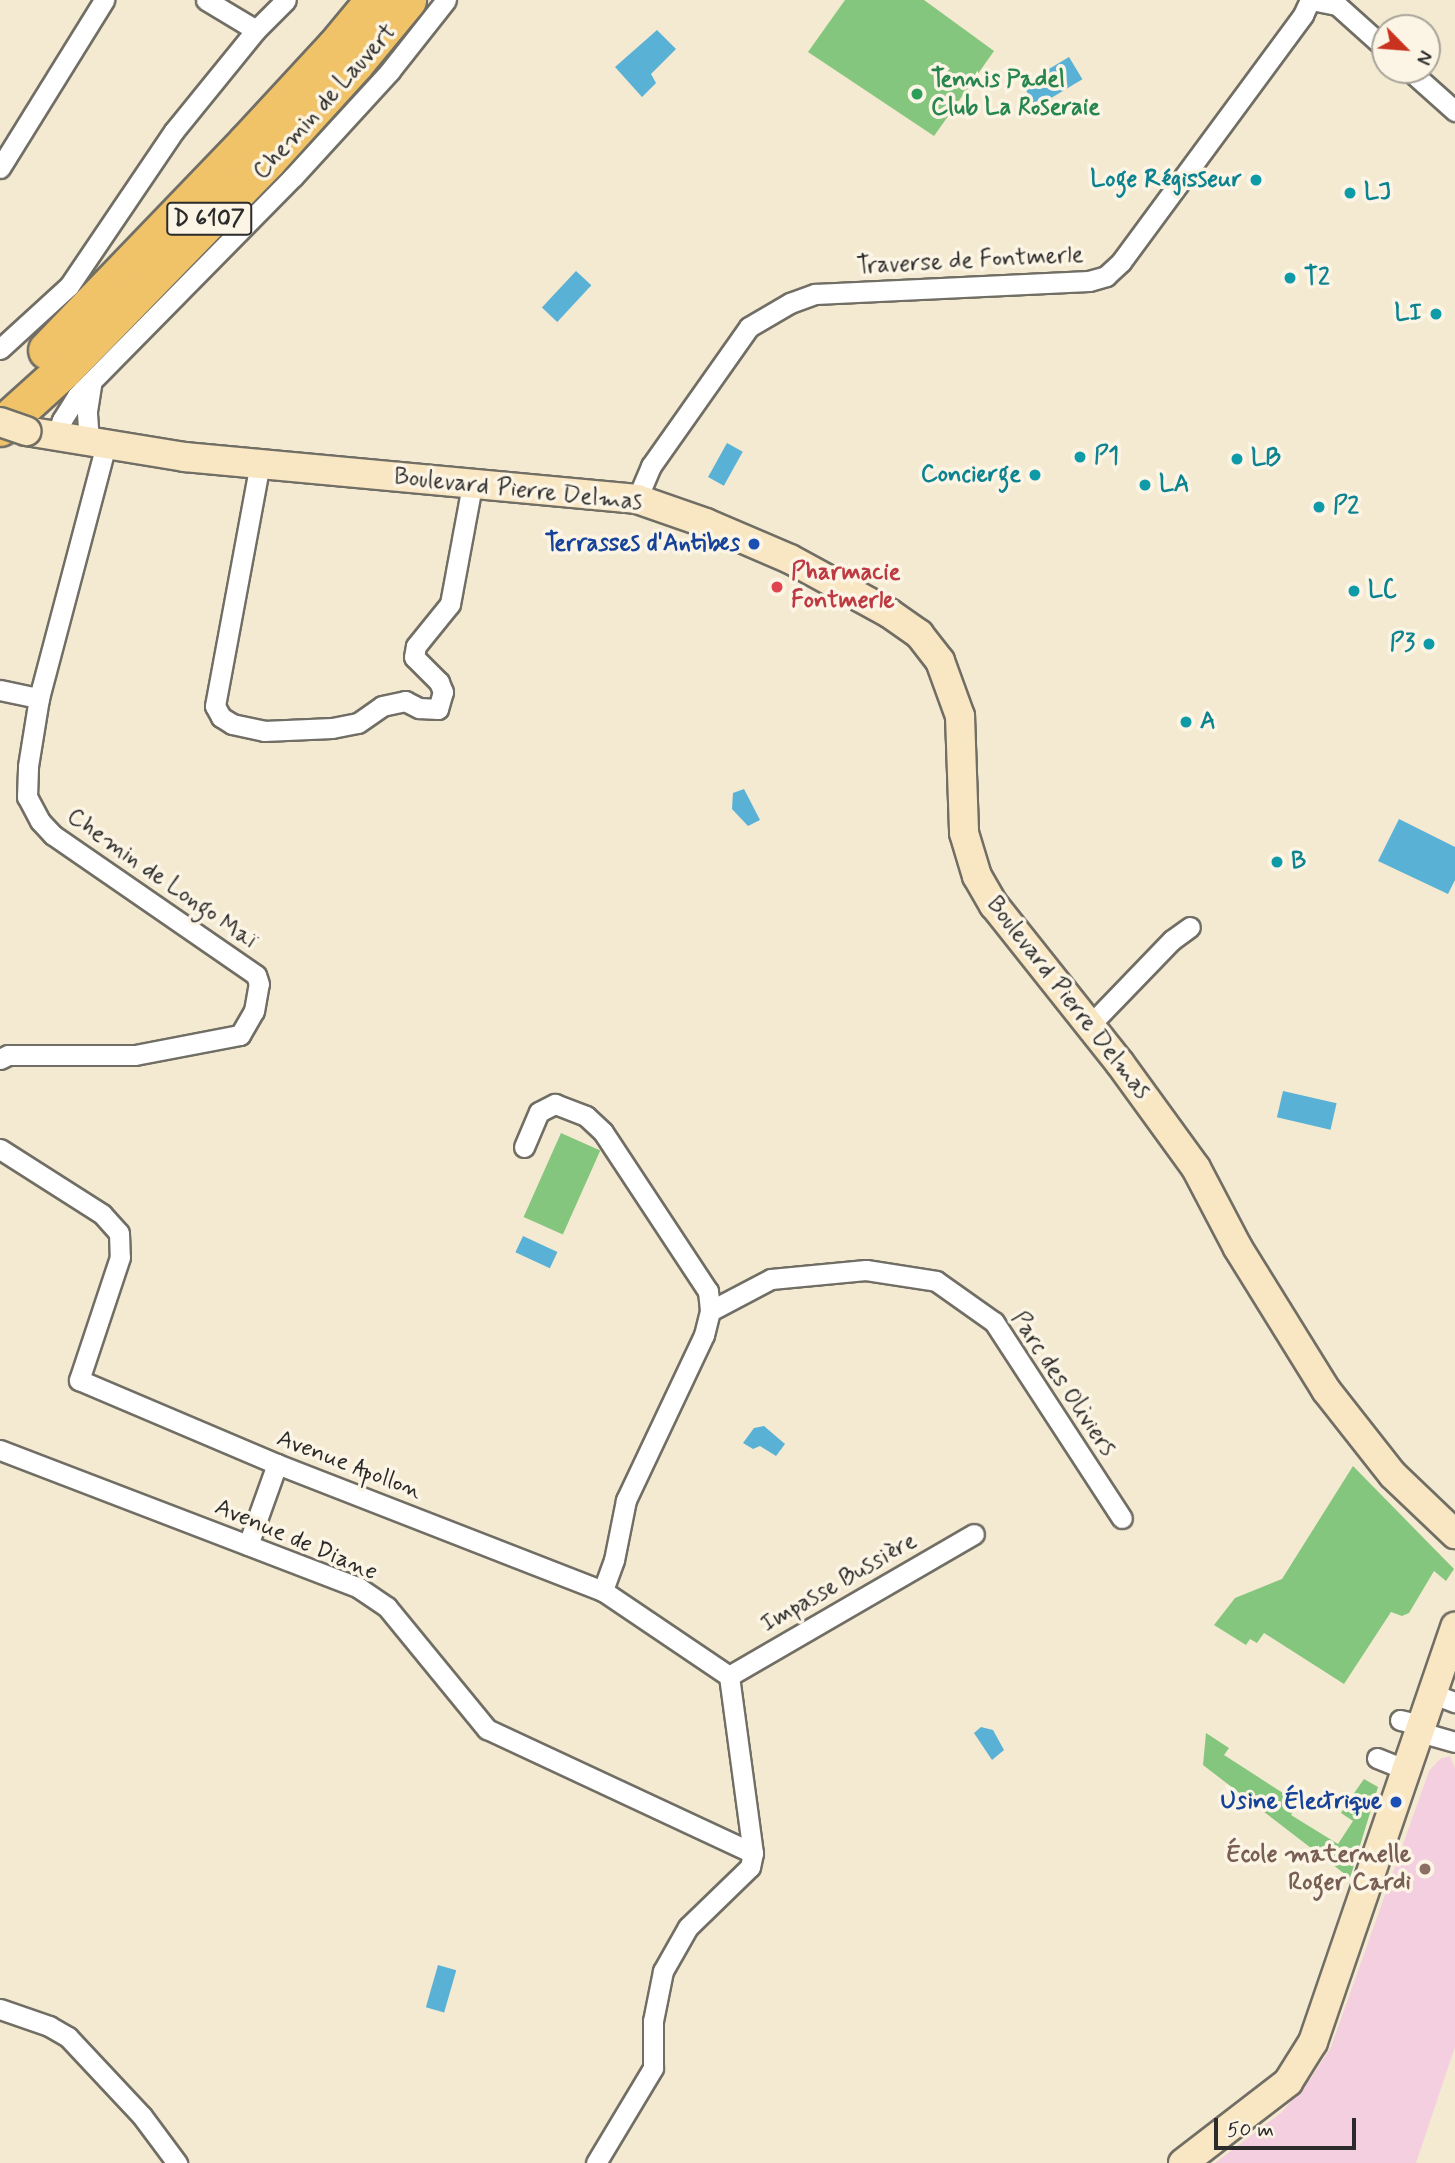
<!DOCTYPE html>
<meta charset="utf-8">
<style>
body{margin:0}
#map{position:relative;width:1455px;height:2163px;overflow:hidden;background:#f4ead1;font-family:Mynerve,sans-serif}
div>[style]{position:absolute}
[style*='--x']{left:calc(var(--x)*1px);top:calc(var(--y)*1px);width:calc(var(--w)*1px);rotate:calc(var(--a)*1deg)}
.built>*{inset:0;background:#f3cfdf}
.green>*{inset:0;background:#85c67e;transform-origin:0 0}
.water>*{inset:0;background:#59b1d6;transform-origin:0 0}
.roads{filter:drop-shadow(2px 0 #716e65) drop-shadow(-2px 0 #716e65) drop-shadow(0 2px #716e65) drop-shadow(0 -2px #716e65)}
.street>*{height:19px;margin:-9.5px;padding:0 9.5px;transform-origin:9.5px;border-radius:9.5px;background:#fff}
.secondary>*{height:28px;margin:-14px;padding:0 14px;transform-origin:14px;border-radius:14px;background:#f9e7c3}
.highway>*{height:37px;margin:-18.5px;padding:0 18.5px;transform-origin:18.5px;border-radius:18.5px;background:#f0c369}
.bridges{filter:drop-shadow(2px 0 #716e65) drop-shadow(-2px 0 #716e65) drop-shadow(0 2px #716e65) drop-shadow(0 -2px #716e65)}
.secondary-bridge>*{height:28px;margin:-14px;padding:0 14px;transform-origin:14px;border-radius:14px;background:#f9e7c3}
.dots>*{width:19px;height:19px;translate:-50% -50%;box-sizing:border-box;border:4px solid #fcf5e5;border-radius:50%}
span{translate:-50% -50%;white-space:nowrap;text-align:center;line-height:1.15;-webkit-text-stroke:7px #fcf5e5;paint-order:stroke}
.shield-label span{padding:2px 5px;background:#fcf5e5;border:2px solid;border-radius:5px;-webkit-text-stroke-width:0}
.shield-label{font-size:23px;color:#2b2b2b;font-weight:700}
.leisure-label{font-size:24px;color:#27864d;font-weight:700}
.left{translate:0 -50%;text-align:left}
.street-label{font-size:24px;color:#2b2b2b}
.culture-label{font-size:24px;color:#0d838f;font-weight:700}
.right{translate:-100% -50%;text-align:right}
.transit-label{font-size:24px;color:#164399;font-weight:700}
.health-label{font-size:24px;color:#be3a42;font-weight:700}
.education-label{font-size:24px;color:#785e54;font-weight:700}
.north{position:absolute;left:1371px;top:14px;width:70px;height:70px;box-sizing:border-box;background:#fcf5e5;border:2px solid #a8a49b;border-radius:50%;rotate:115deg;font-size:19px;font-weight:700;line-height:28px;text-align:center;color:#2b2b2b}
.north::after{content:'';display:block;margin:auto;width:24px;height:32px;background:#c8321e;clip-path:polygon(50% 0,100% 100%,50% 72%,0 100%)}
.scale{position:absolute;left:1214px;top:2118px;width:142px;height:32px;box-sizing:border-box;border:4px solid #2b2b2b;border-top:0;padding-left:9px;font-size:21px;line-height:24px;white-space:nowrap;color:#2b2b2b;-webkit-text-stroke:5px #fcf5e5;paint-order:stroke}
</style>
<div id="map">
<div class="built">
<i style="clip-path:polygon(1450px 1756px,1455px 1769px,1455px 2047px,1416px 2163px,1215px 2163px,1282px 2112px,1311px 2078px,1331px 2047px,1429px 1771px,1440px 1759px)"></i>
</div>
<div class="green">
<i style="clip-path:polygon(845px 0,924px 0,994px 51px,934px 136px,808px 52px)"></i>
<i style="left:561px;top:1133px;width:43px;height:92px;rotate:24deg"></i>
<i style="clip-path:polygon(1353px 1466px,1454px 1569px,1446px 1581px,1434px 1571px,1409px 1613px,1402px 1616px,1391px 1612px,1344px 1684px,1264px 1633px,1257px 1643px,1250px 1639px,1246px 1645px,1214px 1625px,1235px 1598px,1282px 1579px)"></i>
<i style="clip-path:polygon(1206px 1733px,1229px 1748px,1224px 1755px,1283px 1793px,1286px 1789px,1301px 1798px,1291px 1815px,1338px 1844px,1353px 1821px,1341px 1813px,1352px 1796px,1364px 1779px,1378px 1787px,1350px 1878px,1203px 1765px)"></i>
</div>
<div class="water">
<i style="clip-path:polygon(657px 30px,676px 49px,651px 74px,656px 83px,642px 97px,615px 67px)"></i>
<i style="left:1069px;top:57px;width:26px;height:54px;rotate:59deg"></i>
<i style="left:576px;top:271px;width:21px;height:50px;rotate:43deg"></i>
<i style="left:727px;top:443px;width:18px;height:39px;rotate:29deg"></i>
<i style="clip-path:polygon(744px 789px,760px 820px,748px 826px,732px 809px,733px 793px)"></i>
<i style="clip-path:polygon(1399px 819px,1455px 847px,1455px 880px,1448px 894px,1378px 861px)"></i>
<i style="left:1283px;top:1091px;width:55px;height:27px;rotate:13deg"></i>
<i style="left:523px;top:1236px;width:38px;height:18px;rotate:25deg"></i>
<i style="clip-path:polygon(764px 1426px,785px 1444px,776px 1456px,760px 1446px,753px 1449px,743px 1443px,754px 1428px)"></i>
<i style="clip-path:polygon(981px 1727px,993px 1730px,1004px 1750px,992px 1760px,974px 1733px)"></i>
<i style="left:438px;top:1965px;width:19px;height:44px;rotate:16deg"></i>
</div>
<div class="roads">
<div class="street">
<i style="--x:206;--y:0;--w:58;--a:31"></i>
<i style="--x:1311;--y:0;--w:26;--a:11"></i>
<i style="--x:1337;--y:5;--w:64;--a:41.9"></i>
<i style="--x:1409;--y:70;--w:62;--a:41.7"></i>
<i style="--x:0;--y:168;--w:198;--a:-58.2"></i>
<i style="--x:0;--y:349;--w:93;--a:-42.4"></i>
<i style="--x:69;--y:286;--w:187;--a:-55.9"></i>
<i style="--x:174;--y:131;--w:130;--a:-50.9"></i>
<i style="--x:256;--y:30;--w:42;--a:-45"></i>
<i style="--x:56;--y:438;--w:19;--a:-72"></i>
<i style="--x:62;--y:420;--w:28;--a:-58"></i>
<i style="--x:77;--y:396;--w:308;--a:-45.4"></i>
<i style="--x:293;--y:177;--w:144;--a:-47.5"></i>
<i style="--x:390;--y:71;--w:90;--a:-51.7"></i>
<i style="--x:89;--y:442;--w:31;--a:-94"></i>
<i style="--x:87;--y:411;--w:26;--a:-81"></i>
<i style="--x:260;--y:463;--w:247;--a:100.5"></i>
<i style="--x:215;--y:706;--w:13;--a:61"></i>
<i style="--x:221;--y:717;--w:13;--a:32"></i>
<i style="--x:232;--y:724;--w:33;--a:12"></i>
<i style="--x:264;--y:731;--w:68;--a:-2.5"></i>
<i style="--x:332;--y:728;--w:26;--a:-11"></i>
<i style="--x:358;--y:723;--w:29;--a:-35"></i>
<i style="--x:382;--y:706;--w:24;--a:-12"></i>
<i style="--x:405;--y:701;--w:16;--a:27"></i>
<i style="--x:419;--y:708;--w:19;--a:3"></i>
<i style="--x:438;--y:709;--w:18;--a:-74"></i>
<i style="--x:443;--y:692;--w:11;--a:-112"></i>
<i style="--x:439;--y:682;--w:35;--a:-135"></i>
<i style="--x:414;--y:657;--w:11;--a:-80"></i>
<i style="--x:416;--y:646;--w:54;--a:-51"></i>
<i style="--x:450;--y:604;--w:121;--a:-79.5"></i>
<i style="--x:637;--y:499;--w:36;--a:-67"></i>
<i style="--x:651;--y:466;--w:170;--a:-54.8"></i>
<i style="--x:749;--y:327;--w:48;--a:-30.3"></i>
<i style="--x:790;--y:303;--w:27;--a:-20"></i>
<i style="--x:815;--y:294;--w:274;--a:-2.7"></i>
<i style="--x:1089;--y:281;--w:18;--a:-16"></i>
<i style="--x:1106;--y:276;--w:21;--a:-43"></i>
<i style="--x:1121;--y:262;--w:307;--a:-53.6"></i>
<i style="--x:1303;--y:15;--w:17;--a:-65"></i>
<i style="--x:0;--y:690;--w:40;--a:12"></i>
<i style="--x:1088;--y:1027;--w:121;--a:-46"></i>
<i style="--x:1172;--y:940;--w:22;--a:-36"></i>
<i style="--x:0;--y:1059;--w:9;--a:-27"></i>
<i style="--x:8;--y:1055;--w:127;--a:0"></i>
<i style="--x:135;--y:1055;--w:107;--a:-10.8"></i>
<i style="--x:240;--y:1035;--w:28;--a:-60"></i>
<i style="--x:254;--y:1011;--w:27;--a:-80"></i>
<i style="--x:259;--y:984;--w:9;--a:-108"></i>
<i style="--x:256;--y:975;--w:247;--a:-145.4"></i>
<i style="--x:53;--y:835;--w:19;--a:-133"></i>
<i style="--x:40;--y:821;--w:27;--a:-118"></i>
<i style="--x:27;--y:797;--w:31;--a:-88"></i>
<i style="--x:28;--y:766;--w:69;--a:-80.8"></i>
<i style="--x:39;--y:698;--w:263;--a:-75.2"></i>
<i style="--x:524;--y:1147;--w:38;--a:-67"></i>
<i style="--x:539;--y:1112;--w:18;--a:-27"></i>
<i style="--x:555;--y:1104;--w:33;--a:21"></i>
<i style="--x:586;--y:1116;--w:23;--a:43"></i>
<i style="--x:603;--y:1132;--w:191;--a:56.6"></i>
<i style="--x:708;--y:1291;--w:20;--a:84"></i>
<i style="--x:710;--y:1311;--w:25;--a:104"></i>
<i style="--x:704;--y:1335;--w:183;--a:115.3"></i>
<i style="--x:626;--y:1500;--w:61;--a:101.3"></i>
<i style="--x:614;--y:1560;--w:33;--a:110"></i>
<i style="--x:0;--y:1149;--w:121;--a:32.5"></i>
<i style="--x:102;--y:1214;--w:25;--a:48"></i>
<i style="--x:119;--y:1233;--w:24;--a:88"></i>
<i style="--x:120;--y:1257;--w:130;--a:108.4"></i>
<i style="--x:79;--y:1380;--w:215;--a:23"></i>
<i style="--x:277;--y:1464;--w:350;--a:21.3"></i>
<i style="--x:603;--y:1591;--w:152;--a:34"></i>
<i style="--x:729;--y:1676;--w:179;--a:82.3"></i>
<i style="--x:753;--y:1853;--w:14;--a:102"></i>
<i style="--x:750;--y:1867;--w:86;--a:135.9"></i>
<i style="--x:688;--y:1927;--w:51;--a:119.6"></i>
<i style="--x:663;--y:1971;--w:51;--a:101.3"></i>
<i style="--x:653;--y:2021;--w:47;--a:90"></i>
<i style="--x:653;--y:2068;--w:111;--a:121"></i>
<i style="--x:710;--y:1311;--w:69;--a:-27.7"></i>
<i style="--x:771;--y:1279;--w:95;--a:-5.4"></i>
<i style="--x:866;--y:1270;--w:71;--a:8.9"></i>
<i style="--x:936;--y:1281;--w:71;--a:35.3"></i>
<i style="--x:994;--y:1322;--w:234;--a:56.9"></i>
<i style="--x:0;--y:1450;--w:385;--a:21"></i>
<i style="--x:359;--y:1588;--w:34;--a:34"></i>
<i style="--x:387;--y:1607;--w:158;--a:50.7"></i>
<i style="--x:487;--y:1729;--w:293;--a:25"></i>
<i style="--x:248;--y:1545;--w:86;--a:-70.3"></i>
<i style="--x:729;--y:1676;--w:283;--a:-30.1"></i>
<i style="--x:1431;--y:1693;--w:26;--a:21"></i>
<i style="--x:1400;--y:1720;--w:22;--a:13"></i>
<i style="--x:1420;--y:1732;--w:36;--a:16"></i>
<i style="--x:1377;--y:1758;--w:32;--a:22"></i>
<i style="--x:0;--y:2009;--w:52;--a:19.1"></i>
<i style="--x:49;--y:2026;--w:22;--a:30"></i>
<i style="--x:68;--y:2037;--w:108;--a:46.9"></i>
<i style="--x:142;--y:2116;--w:59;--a:53.3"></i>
</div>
<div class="secondary">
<i style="--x:26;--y:431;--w:161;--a:9.3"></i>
<i style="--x:185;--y:457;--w:454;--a:5.3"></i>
<i style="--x:637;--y:499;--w:73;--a:19.2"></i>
<i style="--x:706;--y:523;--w:91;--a:23.2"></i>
<i style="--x:790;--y:559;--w:113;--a:28.6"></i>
<i style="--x:889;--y:613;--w:37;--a:35"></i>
<i style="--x:919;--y:634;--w:34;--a:52"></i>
<i style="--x:940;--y:661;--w:59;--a:70"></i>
<i style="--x:960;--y:716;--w:117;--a:88"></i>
<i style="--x:964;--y:833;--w:45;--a:73.2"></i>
<i style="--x:977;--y:876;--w:34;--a:60"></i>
<i style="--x:994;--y:905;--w:201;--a:51.5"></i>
<i style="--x:1119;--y:1062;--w:131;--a:54"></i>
<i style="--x:1196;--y:1168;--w:90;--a:62.3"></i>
<i style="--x:1238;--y:1248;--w:167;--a:58.2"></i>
<i style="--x:1326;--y:1390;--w:108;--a:51.8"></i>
<i style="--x:1393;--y:1475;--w:86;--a:43.6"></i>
<i style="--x:1183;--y:2163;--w:133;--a:-37.6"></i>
<i style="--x:1288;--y:2082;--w:47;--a:-58"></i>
<i style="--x:1313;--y:2042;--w:439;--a:-71.1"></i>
</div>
<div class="highway">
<i style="--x:47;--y:350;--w:287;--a:-46.1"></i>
<i style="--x:246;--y:143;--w:131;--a:-47.2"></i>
<i style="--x:335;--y:47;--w:61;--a:-50.3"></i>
<i style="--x:0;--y:427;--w:85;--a:-42.1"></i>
<i style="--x:63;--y:370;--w:293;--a:-45.8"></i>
<i style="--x:267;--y:160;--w:131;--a:-47.8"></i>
<i style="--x:355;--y:63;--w:82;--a:-50.5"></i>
</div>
</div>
<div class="bridges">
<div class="secondary-bridge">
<i style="--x:0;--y:422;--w:28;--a:19"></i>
</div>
</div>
<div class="dots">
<i style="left:917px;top:94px;background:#2e9e5b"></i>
<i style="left:1256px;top:180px;background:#0f9aa8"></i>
<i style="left:1350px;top:193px;background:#0f9aa8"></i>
<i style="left:1290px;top:278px;background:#0f9aa8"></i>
<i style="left:1436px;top:314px;background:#0f9aa8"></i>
<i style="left:1080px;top:457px;background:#0f9aa8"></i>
<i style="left:1237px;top:459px;background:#0f9aa8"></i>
<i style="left:1035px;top:475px;background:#0f9aa8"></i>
<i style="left:1145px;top:485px;background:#0f9aa8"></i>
<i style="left:1319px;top:507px;background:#0f9aa8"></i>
<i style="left:754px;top:544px;background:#1a4fb4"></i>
<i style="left:777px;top:587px;background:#e0444e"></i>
<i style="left:1354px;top:591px;background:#0f9aa8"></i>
<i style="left:1429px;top:644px;background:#0f9aa8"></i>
<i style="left:1186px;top:722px;background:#0f9aa8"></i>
<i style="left:1277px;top:862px;background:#0f9aa8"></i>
<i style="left:1396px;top:1802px;background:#1a4fb4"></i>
<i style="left:1425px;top:1869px;background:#8d6e63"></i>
</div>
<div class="shield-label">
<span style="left:209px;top:219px">D 6107</span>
</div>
<div class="leisure-label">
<span class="left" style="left:931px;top:94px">Tennis Padel<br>Club La Roseraie</span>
</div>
<div class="street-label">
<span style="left:325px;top:102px;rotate:-48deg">Chemin de Lauvert</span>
<span style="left:970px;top:261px;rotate:-3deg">Traverse de Fontmerle</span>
<span style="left:518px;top:490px;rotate:6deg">Boulevard Pierre Delmas</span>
<span style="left:162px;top:879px;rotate:35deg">Chemin de Longo Maï</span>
<span style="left:1068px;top:998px;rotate:52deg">Boulevard Pierre Delmas</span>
<span style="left:1063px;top:1384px;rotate:56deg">Parc des Oliviers</span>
<span style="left:349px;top:1465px;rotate:21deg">Avenue Apollon</span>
<span style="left:296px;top:1540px;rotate:23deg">Avenue de Diane</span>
<span style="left:839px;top:1583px;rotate:-30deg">Impasse Bussière</span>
</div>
<div class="culture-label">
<span class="right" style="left:1242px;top:180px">Loge Régisseur</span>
<span class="left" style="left:1364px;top:193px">LJ</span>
<span class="left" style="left:1304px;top:278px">T2</span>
<span class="right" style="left:1422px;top:314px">LI</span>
<span class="left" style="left:1094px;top:457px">P1</span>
<span class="left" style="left:1251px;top:459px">LB</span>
<span class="right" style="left:1021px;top:475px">Concierge</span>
<span class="left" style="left:1159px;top:485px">LA</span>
<span class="left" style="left:1333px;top:507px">P2</span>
<span class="left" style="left:1368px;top:591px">LC</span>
<span class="right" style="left:1415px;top:644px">P3</span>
<span class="left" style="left:1200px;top:722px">A</span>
<span class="left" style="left:1291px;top:862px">B</span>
</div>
<div class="transit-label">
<span class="right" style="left:740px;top:544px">Terrasses d'Antibes</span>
<span class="right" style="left:1382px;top:1802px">Usine Électrique</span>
</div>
<div class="health-label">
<span class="left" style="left:791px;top:587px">Pharmacie<br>Fontmerle</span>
</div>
<div class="education-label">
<span class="right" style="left:1411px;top:1869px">École maternelle<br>Roger Cardi</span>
</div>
<div class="north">N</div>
<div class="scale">50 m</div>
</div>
